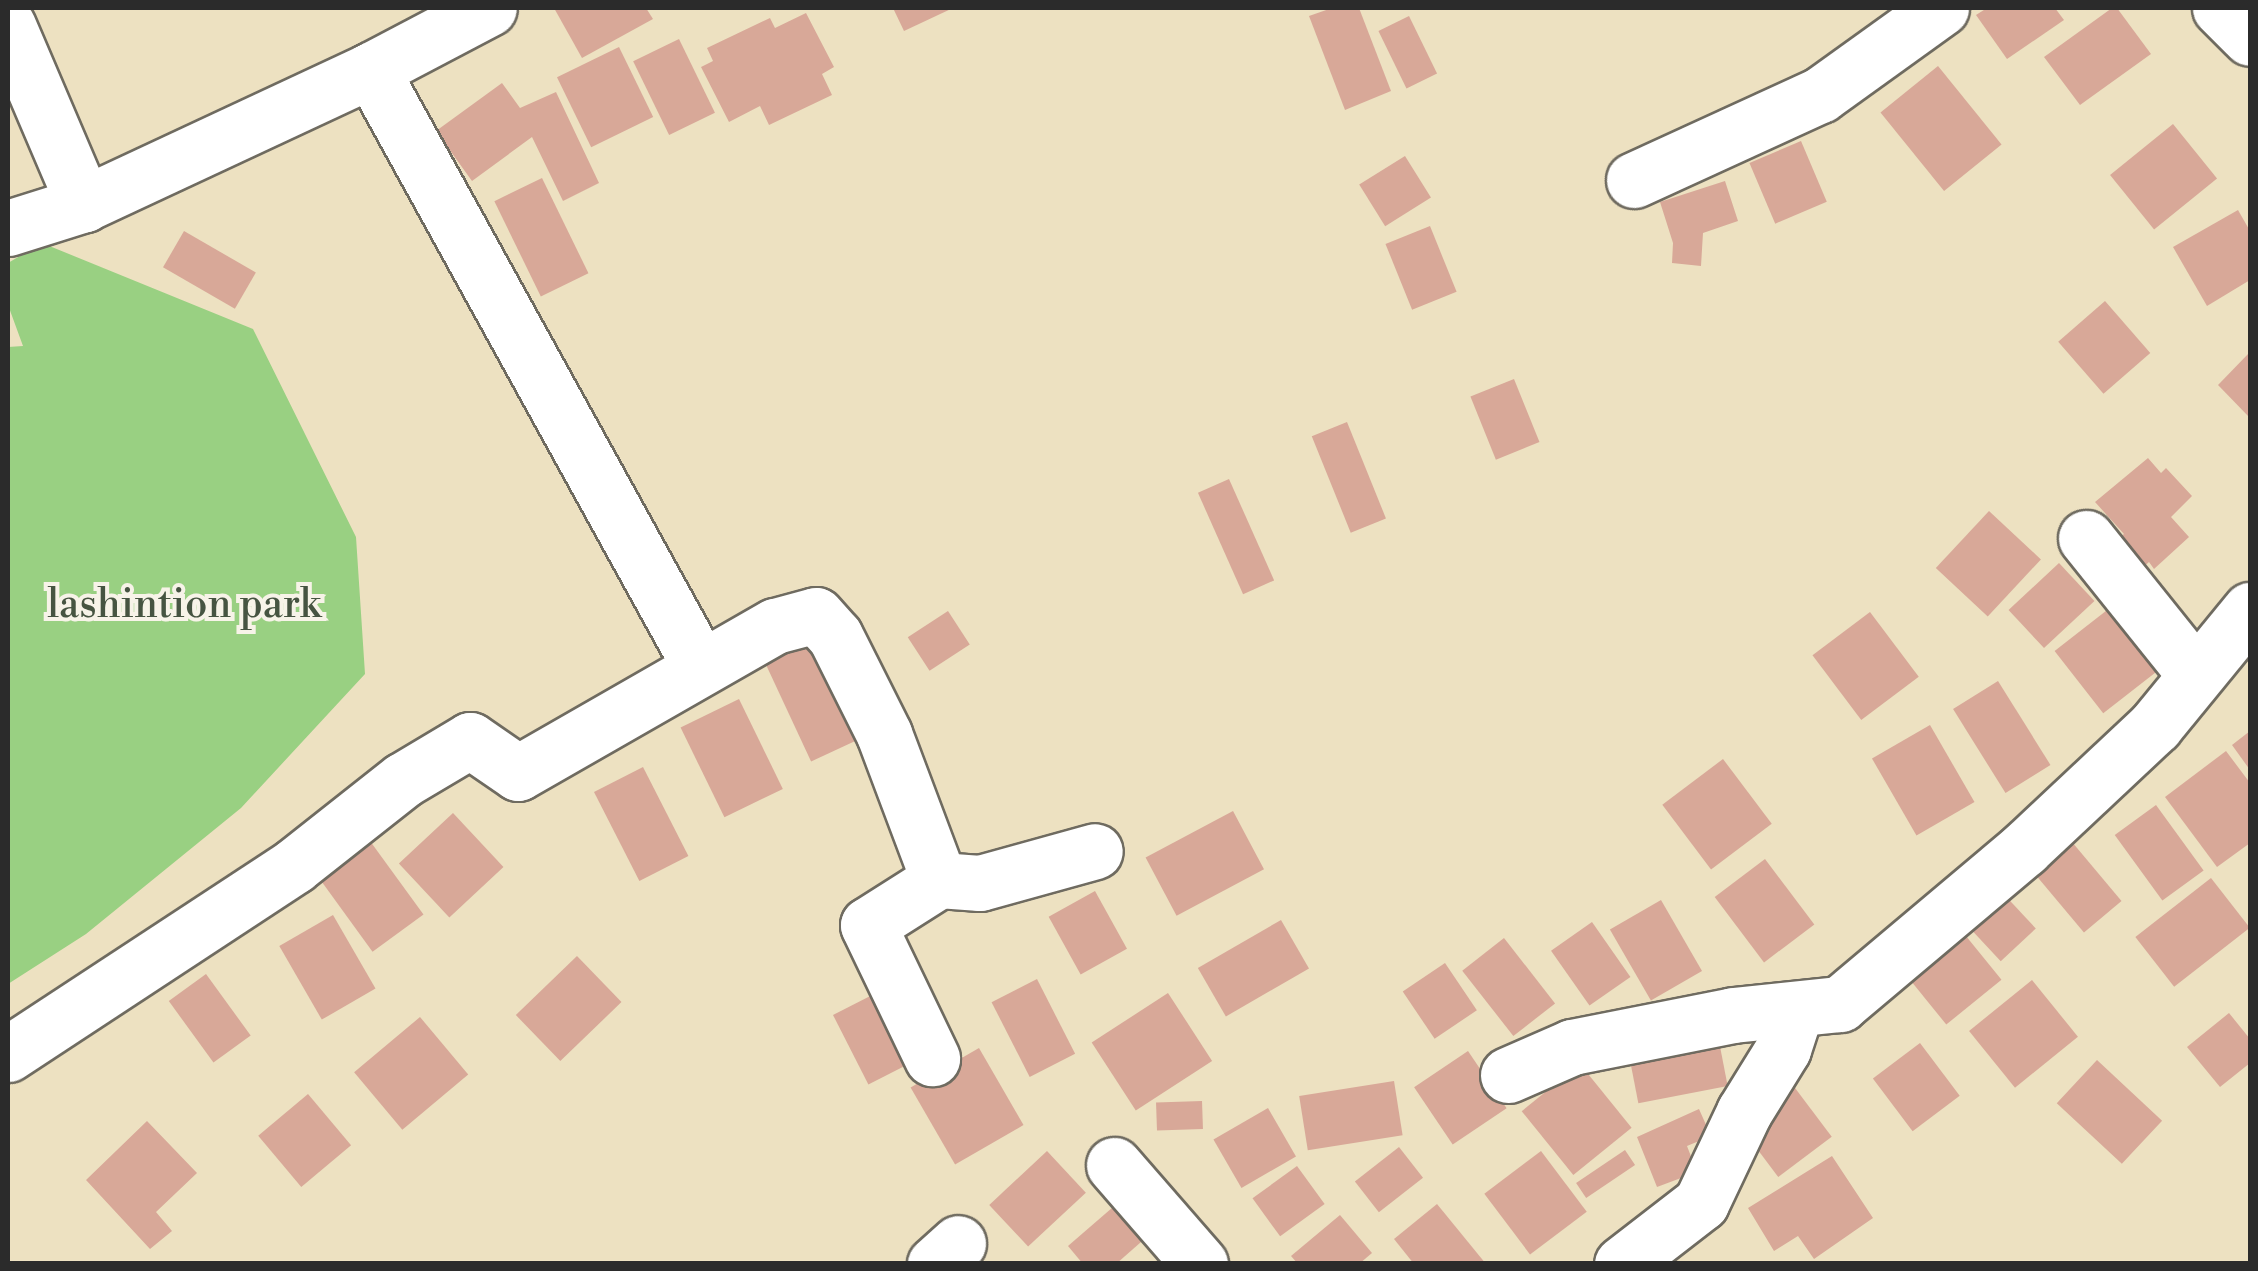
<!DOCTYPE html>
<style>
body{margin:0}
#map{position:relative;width:2258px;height:1271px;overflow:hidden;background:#ede1c1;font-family:"Libre Bodoni",serif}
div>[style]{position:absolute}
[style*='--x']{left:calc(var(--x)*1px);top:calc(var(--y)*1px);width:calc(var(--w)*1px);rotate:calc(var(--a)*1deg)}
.green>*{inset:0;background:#99d082}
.building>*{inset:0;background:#d8a898;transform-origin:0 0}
.roads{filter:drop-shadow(2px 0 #6f6b60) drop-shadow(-2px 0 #6f6b60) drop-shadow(0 2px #6f6b60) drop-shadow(0 -2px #6f6b60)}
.minor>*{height:55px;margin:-27.5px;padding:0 27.5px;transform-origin:27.5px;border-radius:27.5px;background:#fff}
span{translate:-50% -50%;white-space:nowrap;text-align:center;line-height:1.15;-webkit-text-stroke:8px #f7f3e8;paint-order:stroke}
.park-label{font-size:40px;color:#465441}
.frame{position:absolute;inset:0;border:10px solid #2b2b2b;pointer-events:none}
</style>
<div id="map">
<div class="green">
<i style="clip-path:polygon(42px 243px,253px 329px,356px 537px,365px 674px,241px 808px,86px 934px,8px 984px,8px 347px,23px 346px,8px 305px,8px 263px)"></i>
</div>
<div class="building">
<i style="clip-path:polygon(554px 8px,646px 8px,653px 19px,582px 58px)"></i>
<i style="clip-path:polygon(893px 8px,953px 8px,904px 31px)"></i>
<i style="clip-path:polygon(1332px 8px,1359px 8px,1391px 91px,1345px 110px,1309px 16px)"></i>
<i style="clip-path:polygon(1987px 8px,2055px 8px,2064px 20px,2007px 59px,1976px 15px)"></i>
<i style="clip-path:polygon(2112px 8px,2117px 8px,2151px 54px,2080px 105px,2044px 57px)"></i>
<i style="clip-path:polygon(806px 13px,834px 67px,822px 74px,832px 95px,769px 125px,760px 106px,729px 122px,701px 67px,713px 61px,707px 48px,770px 18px,775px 28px)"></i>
<i style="left:1409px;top:16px;width:64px;height:34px;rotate:64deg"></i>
<i style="left:679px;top:39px;width:82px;height:51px;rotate:64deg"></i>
<i style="left:619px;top:47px;width:78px;height:69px;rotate:64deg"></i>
<i style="left:1938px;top:66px;width:101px;height:74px;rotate:51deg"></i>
<i style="clip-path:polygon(502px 83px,520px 108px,556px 92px,599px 183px,563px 201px,532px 137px,472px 181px,436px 131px)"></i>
<i style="left:2173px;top:124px;width:70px;height:81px;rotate:51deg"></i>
<i style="left:1801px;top:141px;width:66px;height:56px;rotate:67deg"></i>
<i style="left:1405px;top:156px;width:49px;height:54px;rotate:58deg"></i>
<i style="left:542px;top:178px;width:106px;height:53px;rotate:64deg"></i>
<i style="clip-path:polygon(1725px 181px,1738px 221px,1703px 233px,1701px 266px,1672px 263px,1673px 243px,1660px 202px)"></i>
<i style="clip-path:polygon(2238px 210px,2250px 231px,2250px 280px,2207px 306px,2173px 247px)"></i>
<i style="left:1430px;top:226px;width:71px;height:48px;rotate:68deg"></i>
<i style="left:184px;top:231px;width:83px;height:42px;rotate:30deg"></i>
<i style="left:2105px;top:301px;width:69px;height:62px;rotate:49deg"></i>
<i style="clip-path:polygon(2250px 352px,2250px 418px,2218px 385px)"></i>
<i style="left:1514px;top:379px;width:68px;height:47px;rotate:68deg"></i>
<i style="left:1347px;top:422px;width:104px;height:38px;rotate:68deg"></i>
<i style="clip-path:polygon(2148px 458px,2161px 473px,2166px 468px,2192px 496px,2171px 517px,2189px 537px,2154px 569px,2149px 562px,2139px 571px,2114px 542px,2124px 534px,2095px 502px)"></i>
<i style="left:1229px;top:479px;width:111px;height:34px;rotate:66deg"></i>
<i style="left:1989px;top:511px;width:71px;height:78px;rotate:43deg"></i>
<i style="left:2059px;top:563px;width:52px;height:69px;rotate:47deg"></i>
<i style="left:2120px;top:600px;width:79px;height:83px;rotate:52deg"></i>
<i style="left:948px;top:611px;width:40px;height:48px;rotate:57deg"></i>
<i style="left:1870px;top:612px;width:81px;height:72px;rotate:53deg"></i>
<i style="left:815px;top:635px;width:113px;height:57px;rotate:65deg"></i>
<i style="left:1998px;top:681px;width:99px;height:53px;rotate:58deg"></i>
<i style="left:739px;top:699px;width:100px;height:65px;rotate:64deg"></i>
<i style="left:1930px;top:725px;width:89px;height:67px;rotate:60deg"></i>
<i style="clip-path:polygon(2250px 731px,2250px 770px,2232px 745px)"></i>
<i style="clip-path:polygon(2226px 751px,2250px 783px,2250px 843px,2217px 867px,2165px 797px)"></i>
<i style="left:1723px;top:759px;width:81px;height:76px;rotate:53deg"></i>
<i style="left:643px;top:767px;width:100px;height:55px;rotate:63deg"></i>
<i style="left:2156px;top:805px;width:81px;height:51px;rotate:54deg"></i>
<i style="left:1233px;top:811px;width:66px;height:99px;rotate:62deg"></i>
<i style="left:453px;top:813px;width:74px;height:74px;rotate:47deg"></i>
<i style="left:370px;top:841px;width:91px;height:63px;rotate:54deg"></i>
<i style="left:2072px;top:842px;width:77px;height:49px;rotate:50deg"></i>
<i style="left:1765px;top:859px;width:82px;height:63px;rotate:53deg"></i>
<i style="left:2211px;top:878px;width:63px;height:96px;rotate:52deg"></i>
<i style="left:1999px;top:889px;width:54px;height:48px;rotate:47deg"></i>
<i style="left:1095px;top:891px;width:66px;height:53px;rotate:61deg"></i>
<i style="left:1661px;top:900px;width:82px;height:59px;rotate:60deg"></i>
<i style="left:333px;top:915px;width:85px;height:62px;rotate:60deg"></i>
<i style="left:1281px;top:920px;width:56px;height:96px;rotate:60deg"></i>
<i style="left:1953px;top:920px;width:77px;height:71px;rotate:51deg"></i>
<i style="left:1592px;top:922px;width:67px;height:50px;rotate:55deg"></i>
<i style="left:1504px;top:938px;width:83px;height:53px;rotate:52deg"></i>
<i style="left:577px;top:956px;width:64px;height:85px;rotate:46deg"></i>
<i style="left:1445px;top:963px;width:57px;height:51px;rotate:56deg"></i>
<i style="left:206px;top:974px;width:76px;height:46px;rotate:54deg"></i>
<i style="left:1037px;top:979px;width:84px;height:51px;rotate:63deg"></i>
<i style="left:2032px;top:980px;width:73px;height:81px;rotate:51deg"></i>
<i style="left:882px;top:990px;width:78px;height:55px;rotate:63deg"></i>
<i style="left:1168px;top:993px;width:81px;height:91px;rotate:57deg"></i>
<i style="clip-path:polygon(2229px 1013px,2250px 1039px,2250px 1063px,2220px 1087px,2187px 1047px)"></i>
<i style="left:420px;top:1017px;width:75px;height:86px;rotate:50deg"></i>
<i style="left:1717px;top:1031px;width:56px;height:91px;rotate:79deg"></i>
<i style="left:1920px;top:1043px;width:66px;height:59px;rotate:53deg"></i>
<i style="left:979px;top:1048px;width:89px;height:79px;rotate:60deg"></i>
<i style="left:1468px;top:1051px;width:69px;height:65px;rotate:56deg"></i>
<i style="left:2097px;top:1060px;width:89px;height:59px;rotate:43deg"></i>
<i style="left:1580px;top:1064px;width:82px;height:75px;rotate:51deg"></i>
<i style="left:1786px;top:1076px;width:76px;height:67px;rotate:53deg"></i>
<i style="left:1394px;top:1081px;width:55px;height:96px;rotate:81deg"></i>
<i style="left:308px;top:1094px;width:67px;height:65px;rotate:50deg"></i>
<i style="left:1202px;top:1101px;width:28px;height:46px;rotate:88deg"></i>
<i style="left:1268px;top:1108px;width:56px;height:63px;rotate:60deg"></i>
<i style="clip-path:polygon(1699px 1109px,1711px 1136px,1687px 1146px,1697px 1172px,1657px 1187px,1637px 1137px)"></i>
<i style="clip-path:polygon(147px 1121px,197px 1173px,156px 1212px,172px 1231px,150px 1249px,86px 1180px)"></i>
<i style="left:1399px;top:1147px;width:39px;height:56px;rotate:52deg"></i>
<i style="left:1625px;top:1150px;width:18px;height:59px;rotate:56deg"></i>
<i style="left:1047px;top:1151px;width:57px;height:79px;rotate:47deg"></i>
<i style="left:1541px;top:1151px;width:76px;height:71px;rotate:53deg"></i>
<i style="clip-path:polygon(1832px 1156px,1873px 1218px,1814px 1259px,1798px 1236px,1774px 1251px,1748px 1208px)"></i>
<i style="left:1297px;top:1166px;width:47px;height:55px;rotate:54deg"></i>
<i style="clip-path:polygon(1120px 1201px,1149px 1235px,1116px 1264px,1083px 1264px,1068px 1246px)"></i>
<i style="clip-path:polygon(1437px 1204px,1486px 1264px,1414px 1264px,1394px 1239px)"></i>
<i style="clip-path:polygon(1340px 1215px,1372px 1253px,1359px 1264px,1298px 1264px,1291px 1256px)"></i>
</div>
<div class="roads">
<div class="minor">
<i style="--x:2220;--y:8;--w:42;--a:45"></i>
<i style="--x:8;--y:26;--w:194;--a:66.9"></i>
<i style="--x:371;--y:70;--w:681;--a:61.1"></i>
<i style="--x:1634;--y:180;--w:205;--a:-24.6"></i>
<i style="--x:1820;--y:95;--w:149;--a:-35.7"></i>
<i style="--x:8;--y:228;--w:80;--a:-17.5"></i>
<i style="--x:84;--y:204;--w:317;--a:-25"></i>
<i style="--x:371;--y:70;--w:133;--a:-27.7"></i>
<i style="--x:2086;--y:538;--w:174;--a:51.3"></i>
<i style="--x:939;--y:880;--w:41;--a:4.2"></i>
<i style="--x:980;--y:883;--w:119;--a:-15.5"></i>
<i style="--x:8;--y:1054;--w:342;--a:-33.3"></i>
<i style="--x:294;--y:866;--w:139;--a:-38.3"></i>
<i style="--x:403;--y:780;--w:78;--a:-30.8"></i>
<i style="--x:470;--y:740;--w:58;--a:34.5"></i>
<i style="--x:518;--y:773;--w:296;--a:-29.8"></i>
<i style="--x:775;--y:626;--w:42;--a:-15"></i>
<i style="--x:816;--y:615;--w:28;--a:48"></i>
<i style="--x:835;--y:636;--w:110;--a:63.4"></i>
<i style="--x:884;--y:734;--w:156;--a:69.4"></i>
<i style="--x:939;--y:880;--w:84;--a:147.6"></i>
<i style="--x:868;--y:925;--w:148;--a:64.3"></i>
<i style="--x:1508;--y:1075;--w:70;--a:-23.6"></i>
<i style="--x:1572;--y:1047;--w:164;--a:-11.2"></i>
<i style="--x:1733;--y:1015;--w:108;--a:-5.9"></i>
<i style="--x:1840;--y:1004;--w:241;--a:-40.1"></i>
<i style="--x:2024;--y:849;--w:180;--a:-43.2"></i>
<i style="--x:2155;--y:726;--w:150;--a:-50.7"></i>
<i style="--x:1114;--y:1165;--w:131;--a:49"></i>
<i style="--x:935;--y:1264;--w:31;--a:-42"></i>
<i style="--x:1622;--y:1264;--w:100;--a:-37.7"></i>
<i style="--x:1701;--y:1203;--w:101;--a:-64.7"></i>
<i style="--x:1744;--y:1112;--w:74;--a:-58.2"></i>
<i style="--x:1783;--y:1049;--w:42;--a:-72"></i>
</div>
</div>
<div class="park-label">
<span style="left:184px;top:605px">lashintion park</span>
</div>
<div class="frame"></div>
</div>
